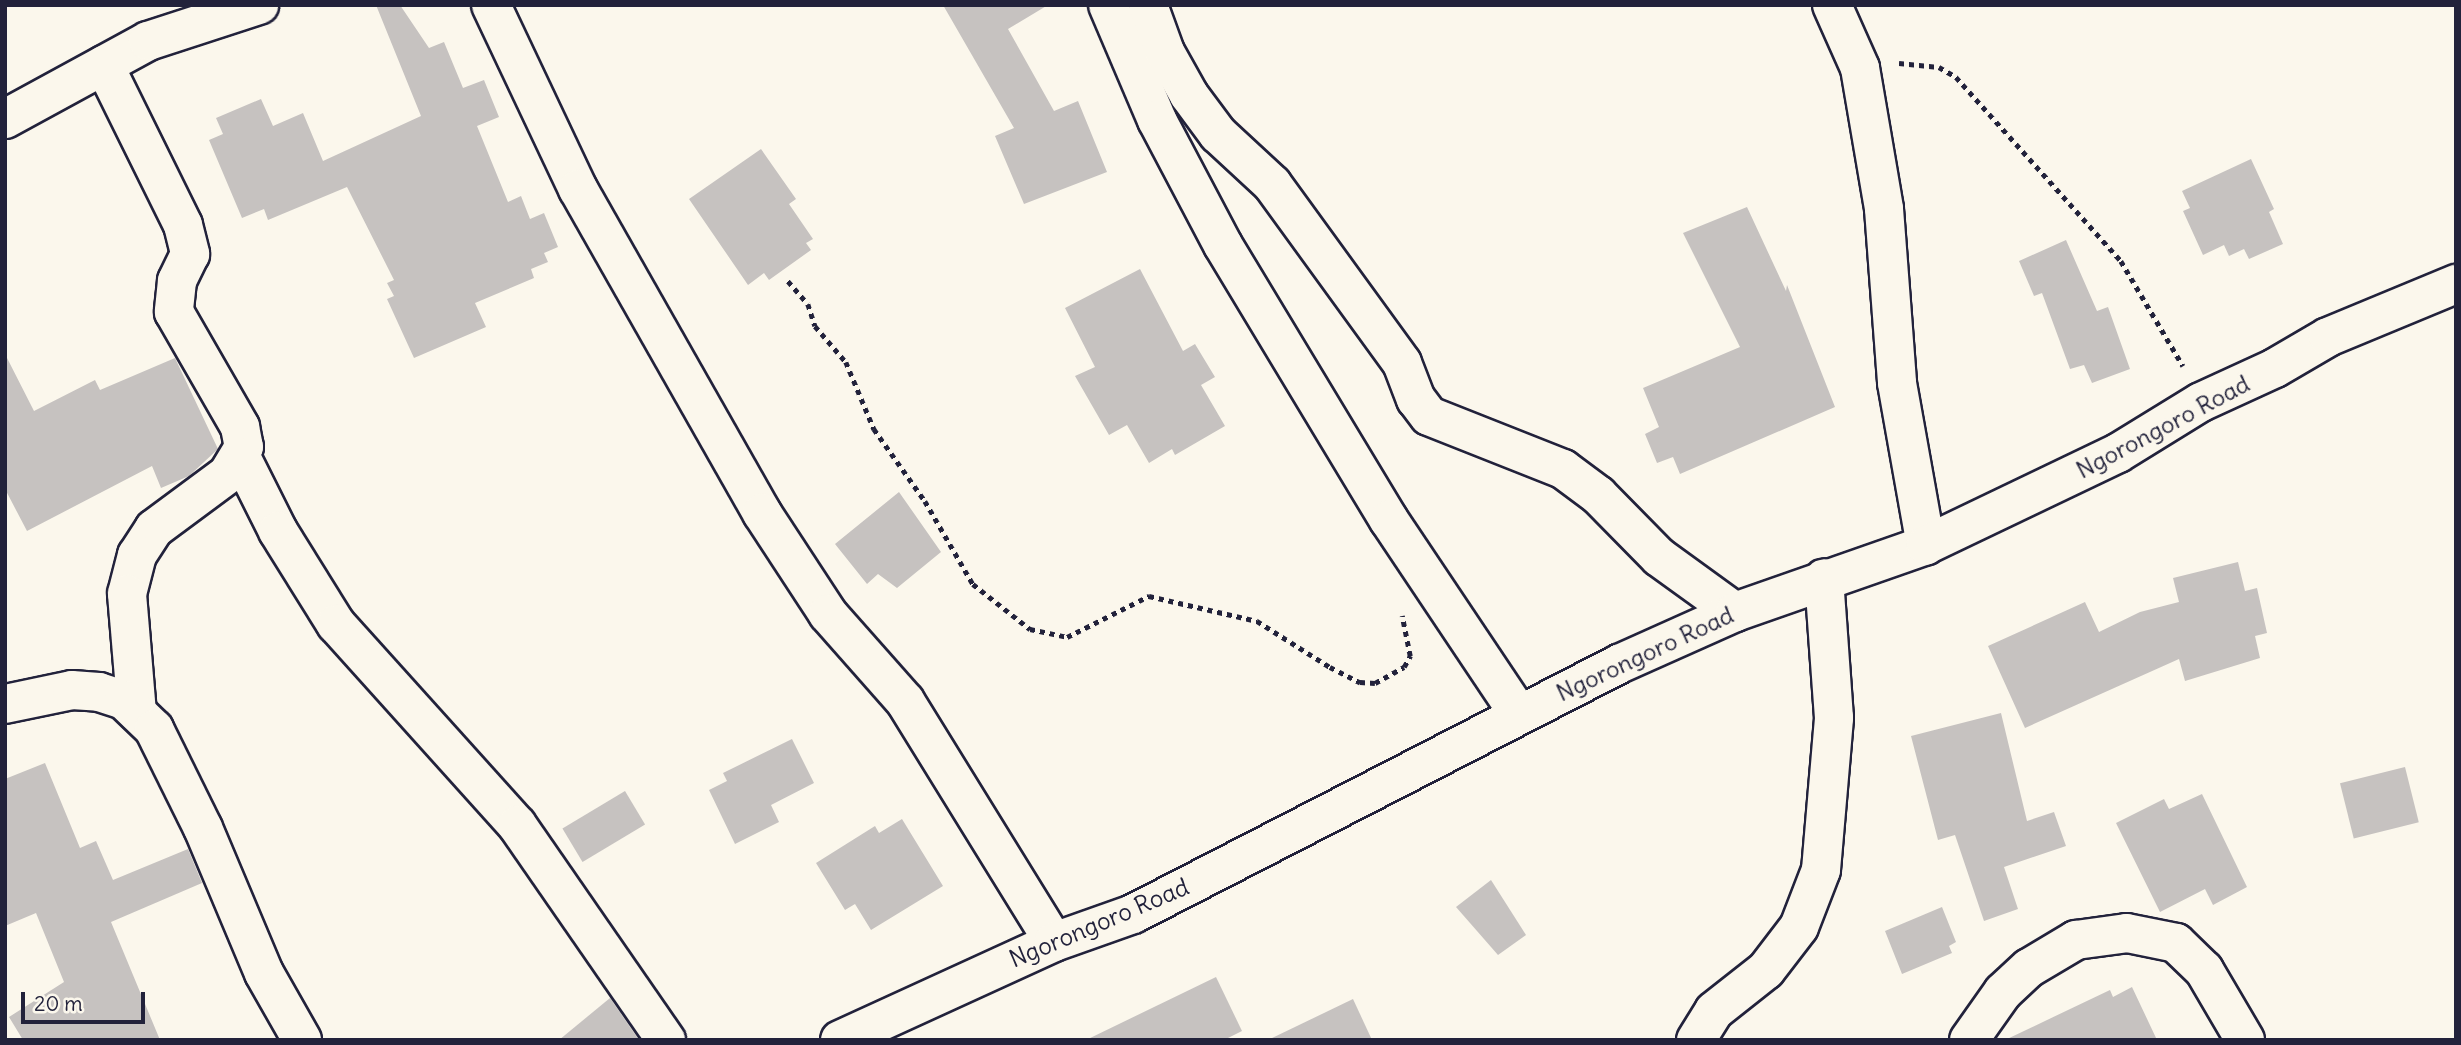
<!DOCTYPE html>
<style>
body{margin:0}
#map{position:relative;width:2461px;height:1045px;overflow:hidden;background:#fbf7ec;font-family:Delius,sans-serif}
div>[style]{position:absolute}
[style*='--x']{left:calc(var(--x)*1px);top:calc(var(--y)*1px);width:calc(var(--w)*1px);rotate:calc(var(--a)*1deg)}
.building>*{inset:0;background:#c6c2c0;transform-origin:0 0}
.path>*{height:4.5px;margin-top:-2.25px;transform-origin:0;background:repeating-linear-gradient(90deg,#22223b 0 5px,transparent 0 10px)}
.roads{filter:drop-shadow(2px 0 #22223b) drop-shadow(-2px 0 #22223b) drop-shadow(0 2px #22223b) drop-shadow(0 -2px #22223b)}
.street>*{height:38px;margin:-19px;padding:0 19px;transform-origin:19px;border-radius:19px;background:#fbf7ec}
span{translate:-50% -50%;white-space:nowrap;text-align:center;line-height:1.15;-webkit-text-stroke:5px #fbf7ec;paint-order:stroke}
.street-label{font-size:24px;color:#22223b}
.frame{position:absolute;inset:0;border:7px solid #22223b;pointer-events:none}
.scale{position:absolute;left:21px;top:992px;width:124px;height:32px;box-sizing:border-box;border:4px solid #22223b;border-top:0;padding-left:9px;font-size:21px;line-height:24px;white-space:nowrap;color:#22223b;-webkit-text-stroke:5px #fbf7ec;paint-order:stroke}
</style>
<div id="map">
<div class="building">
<i style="clip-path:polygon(376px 5px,400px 5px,429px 48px,444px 42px,463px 88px,484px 80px,499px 117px,477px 126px,508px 202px,521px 196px,530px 219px,544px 213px,558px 247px,544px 253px,548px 262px,531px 269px,534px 278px,475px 303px,486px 327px,414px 358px,387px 299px,394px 296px,387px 283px,394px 280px,347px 187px,268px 220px,264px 209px,242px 218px,209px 140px,223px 134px,216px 118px,261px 99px,273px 126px,303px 113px,323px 161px,421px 116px)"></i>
<i style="clip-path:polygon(943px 5px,1048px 5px,1008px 29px,1054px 111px,1078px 101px,1107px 172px,1024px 204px,995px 136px,1014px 128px)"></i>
<i style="clip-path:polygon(761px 149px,796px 199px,789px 204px,813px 239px,806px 243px,811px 250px,769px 280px,764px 273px,748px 285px,689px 199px)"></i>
<i style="clip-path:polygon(2251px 159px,2274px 209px,2269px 212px,2283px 244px,2249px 259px,2244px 249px,2229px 256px,2224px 245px,2203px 255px,2183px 211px,2190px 208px,2182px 191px)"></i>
<i style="clip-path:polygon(1747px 207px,1786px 291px,1787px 285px,1835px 407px,1680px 474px,1673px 457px,1657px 463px,1645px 434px,1659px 427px,1643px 388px,1740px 347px,1683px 233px)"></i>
<i style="clip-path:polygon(2066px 240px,2097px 311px,2108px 307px,2130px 369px,2092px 383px,2084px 365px,2070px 369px,2042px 293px,2034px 296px,2019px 261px)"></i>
<i style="clip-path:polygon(1140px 269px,1183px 351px,1195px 344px,1215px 377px,1201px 385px,1225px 426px,1175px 455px,1172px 449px,1149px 463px,1127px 425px,1109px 435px,1075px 376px,1095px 367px,1065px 308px)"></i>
<i style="clip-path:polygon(5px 354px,34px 411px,95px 380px,100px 390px,175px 358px,218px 449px,189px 476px,161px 488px,152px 466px,27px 531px,5px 489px)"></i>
<i style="clip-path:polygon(899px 492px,941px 552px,897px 588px,878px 574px,867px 584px,835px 544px)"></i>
<i style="clip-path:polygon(2238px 562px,2245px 591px,2257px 588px,2267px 633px,2255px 636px,2260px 658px,2185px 681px,2179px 659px,2025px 728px,1988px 646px,2085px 602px,2099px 632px,2140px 612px,2179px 602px,2173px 578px)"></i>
<i style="clip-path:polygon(2001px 713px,2027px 821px,2054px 812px,2066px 846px,2004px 867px,2018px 909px,1984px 921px,1955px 835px,1938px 840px,1911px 736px)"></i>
<i style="clip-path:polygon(792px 739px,814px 783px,771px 805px,779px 822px,735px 844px,709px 790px,727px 781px,723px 773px)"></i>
<i style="clip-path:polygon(45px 763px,80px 848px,96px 841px,113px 880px,188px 849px,202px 883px,111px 922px,160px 1040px,23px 1040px,9px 1017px,64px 982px,36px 913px,5px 926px,5px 779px)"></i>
<i style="left:2405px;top:767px;width:57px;height:67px;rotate:76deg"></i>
<i style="left:625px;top:791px;width:39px;height:73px;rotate:59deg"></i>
<i style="clip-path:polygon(2202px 794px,2247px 887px,2213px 905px,2205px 889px,2160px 912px,2116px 823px,2164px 799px,2169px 809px)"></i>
<i style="clip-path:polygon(902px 819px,943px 886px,871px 930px,855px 904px,845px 910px,816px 863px,875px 826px,879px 833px)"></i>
<i style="clip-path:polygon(1491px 880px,1526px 935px,1498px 955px,1456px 907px)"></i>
<i style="clip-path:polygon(1942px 907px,1956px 942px,1949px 946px,1952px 953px,1902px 974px,1885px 931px)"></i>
<i style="clip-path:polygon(1216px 977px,1242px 1031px,1224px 1040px,1086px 1040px)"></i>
<i style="clip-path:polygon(2132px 987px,2157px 1040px,2005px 1040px,2110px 990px,2113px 997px)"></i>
<i style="clip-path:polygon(610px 998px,639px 1040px,559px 1040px)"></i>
<i style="clip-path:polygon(1353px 999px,1372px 1040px,1268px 1040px)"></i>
</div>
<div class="path">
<i style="--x:1899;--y:63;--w:40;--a:5.7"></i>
<i style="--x:1939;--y:67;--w:20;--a:30"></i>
<i style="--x:1956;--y:77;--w:247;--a:48.1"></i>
<i style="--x:2121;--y:261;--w:122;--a:59.4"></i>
<i style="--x:788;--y:281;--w:30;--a:49"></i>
<i style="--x:808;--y:304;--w:23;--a:72"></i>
<i style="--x:815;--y:326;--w:48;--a:49.3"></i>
<i style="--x:846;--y:362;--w:73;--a:67.3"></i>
<i style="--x:874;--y:429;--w:88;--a:54.7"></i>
<i style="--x:925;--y:501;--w:96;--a:60"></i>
<i style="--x:973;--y:584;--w:73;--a:38.3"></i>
<i style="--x:1030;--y:629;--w:38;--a:12"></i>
<i style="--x:1067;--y:637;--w:92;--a:-26.6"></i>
<i style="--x:1149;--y:596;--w:111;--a:13"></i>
<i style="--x:1257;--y:621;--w:86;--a:32.2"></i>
<i style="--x:1330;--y:667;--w:34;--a:27"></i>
<i style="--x:1360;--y:682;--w:15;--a:4"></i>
<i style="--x:1375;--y:683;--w:33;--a:-29"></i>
<i style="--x:1404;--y:667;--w:13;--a:-61"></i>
<i style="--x:1410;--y:656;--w:41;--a:-101.3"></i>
</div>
<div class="roads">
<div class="street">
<i style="--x:491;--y:5;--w:204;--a:64.7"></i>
<i style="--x:578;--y:189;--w:373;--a:60.4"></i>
<i style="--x:762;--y:513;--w:121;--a:56.8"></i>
<i style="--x:828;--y:614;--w:116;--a:48.5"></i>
<i style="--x:905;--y:701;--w:283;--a:58.3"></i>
<i style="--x:1108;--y:5;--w:125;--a:66.9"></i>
<i style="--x:1157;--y:120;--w:141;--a:62.2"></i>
<i style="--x:1223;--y:245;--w:321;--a:58.9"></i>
<i style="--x:1389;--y:520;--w:232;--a:56.2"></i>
<i style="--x:1148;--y:5;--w:50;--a:70.1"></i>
<i style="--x:1165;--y:52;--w:49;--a:60.8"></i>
<i style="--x:1189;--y:95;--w:49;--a:53.4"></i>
<i style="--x:1218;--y:134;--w:74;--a:42.8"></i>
<i style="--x:1272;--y:184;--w:221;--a:54"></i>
<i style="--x:1402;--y:363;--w:39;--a:69"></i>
<i style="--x:1416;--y:399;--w:21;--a:53"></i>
<i style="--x:1429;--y:416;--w:144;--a:21.6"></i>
<i style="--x:1563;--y:469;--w:44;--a:36.6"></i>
<i style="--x:1598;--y:495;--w:87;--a:45.5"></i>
<i style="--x:1659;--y:557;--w:94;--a:35.9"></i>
<i style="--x:1832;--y:5;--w:69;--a:66"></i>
<i style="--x:1860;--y:68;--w:143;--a:80.3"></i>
<i style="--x:1884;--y:209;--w:174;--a:85.7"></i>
<i style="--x:1897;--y:383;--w:165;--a:79.9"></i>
<i style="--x:104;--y:65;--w:178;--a:63.7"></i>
<i style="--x:183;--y:225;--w:30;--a:76"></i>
<i style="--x:190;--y:254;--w:30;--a:116"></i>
<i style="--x:177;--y:281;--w:31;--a:96"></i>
<i style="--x:174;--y:312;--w:133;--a:60.1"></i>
<i style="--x:240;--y:427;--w:20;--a:79"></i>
<i style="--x:244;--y:447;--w:31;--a:121"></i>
<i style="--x:228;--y:474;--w:92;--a:143.4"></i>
<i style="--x:154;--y:529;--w:31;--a:123"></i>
<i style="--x:137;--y:555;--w:40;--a:104.4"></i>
<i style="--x:127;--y:594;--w:118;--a:85.2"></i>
<i style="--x:5;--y:119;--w:163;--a:-28.6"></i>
<i style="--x:148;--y:41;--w:117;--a:-18"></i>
<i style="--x:241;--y:457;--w:83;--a:63.4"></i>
<i style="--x:278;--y:531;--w:110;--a:58.1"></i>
<i style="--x:336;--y:624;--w:270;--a:48"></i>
<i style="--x:517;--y:825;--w:262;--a:55.3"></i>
<i style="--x:5;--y:704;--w:68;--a:-11.8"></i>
<i style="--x:72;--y:690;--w:27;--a:4"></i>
<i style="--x:99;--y:692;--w:26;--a:18"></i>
<i style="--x:124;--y:700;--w:42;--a:44"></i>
<i style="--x:154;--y:729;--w:110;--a:63.7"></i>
<i style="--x:203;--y:828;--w:157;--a:67.2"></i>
<i style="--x:264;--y:973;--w:77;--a:60.4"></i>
<i style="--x:840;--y:1040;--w:235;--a:-24.6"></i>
<i style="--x:1054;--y:942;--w:84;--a:-19.5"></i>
<i style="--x:1133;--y:914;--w:547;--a:-27.22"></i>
<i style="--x:1619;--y:664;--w:127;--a:-24.1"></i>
<i style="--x:1735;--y:612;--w:202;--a:-19.3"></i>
<i style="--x:1926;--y:545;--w:213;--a:-25.6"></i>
<i style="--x:2118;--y:453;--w:97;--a:-31.6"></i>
<i style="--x:2201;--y:402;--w:81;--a:-24.7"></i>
<i style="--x:2275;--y:368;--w:61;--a:-30.3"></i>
<i style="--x:2328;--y:337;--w:139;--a:-22.5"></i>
<i style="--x:1696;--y:1040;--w:34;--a:-58"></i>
<i style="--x:1714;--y:1011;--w:66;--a:-38.3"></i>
<i style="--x:1766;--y:970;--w:54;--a:-52.5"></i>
<i style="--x:1799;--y:927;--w:61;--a:-68.9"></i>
<i style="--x:1821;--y:870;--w:153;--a:-85.1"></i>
<i style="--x:1834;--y:718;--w:140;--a:-94.1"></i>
<i style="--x:1969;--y:1040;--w:59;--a:-54.7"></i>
<i style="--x:2003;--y:992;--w:35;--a:-43"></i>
<i style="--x:2029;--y:968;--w:55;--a:-30.8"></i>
<i style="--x:2076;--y:940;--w:51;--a:-7.8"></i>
<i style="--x:2127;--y:933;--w:50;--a:11.5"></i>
<i style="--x:2176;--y:943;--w:39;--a:44"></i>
<i style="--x:2204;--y:970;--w:81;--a:59.6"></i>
</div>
</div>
<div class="street-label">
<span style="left:2163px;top:427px;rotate:-28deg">Ngorongoro Road</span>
<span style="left:1645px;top:654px;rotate:-25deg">Ngorongoro Road</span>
<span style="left:1099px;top:923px;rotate:-23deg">Ngorongoro Road</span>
</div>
<div class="frame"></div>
<div class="scale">20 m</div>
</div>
